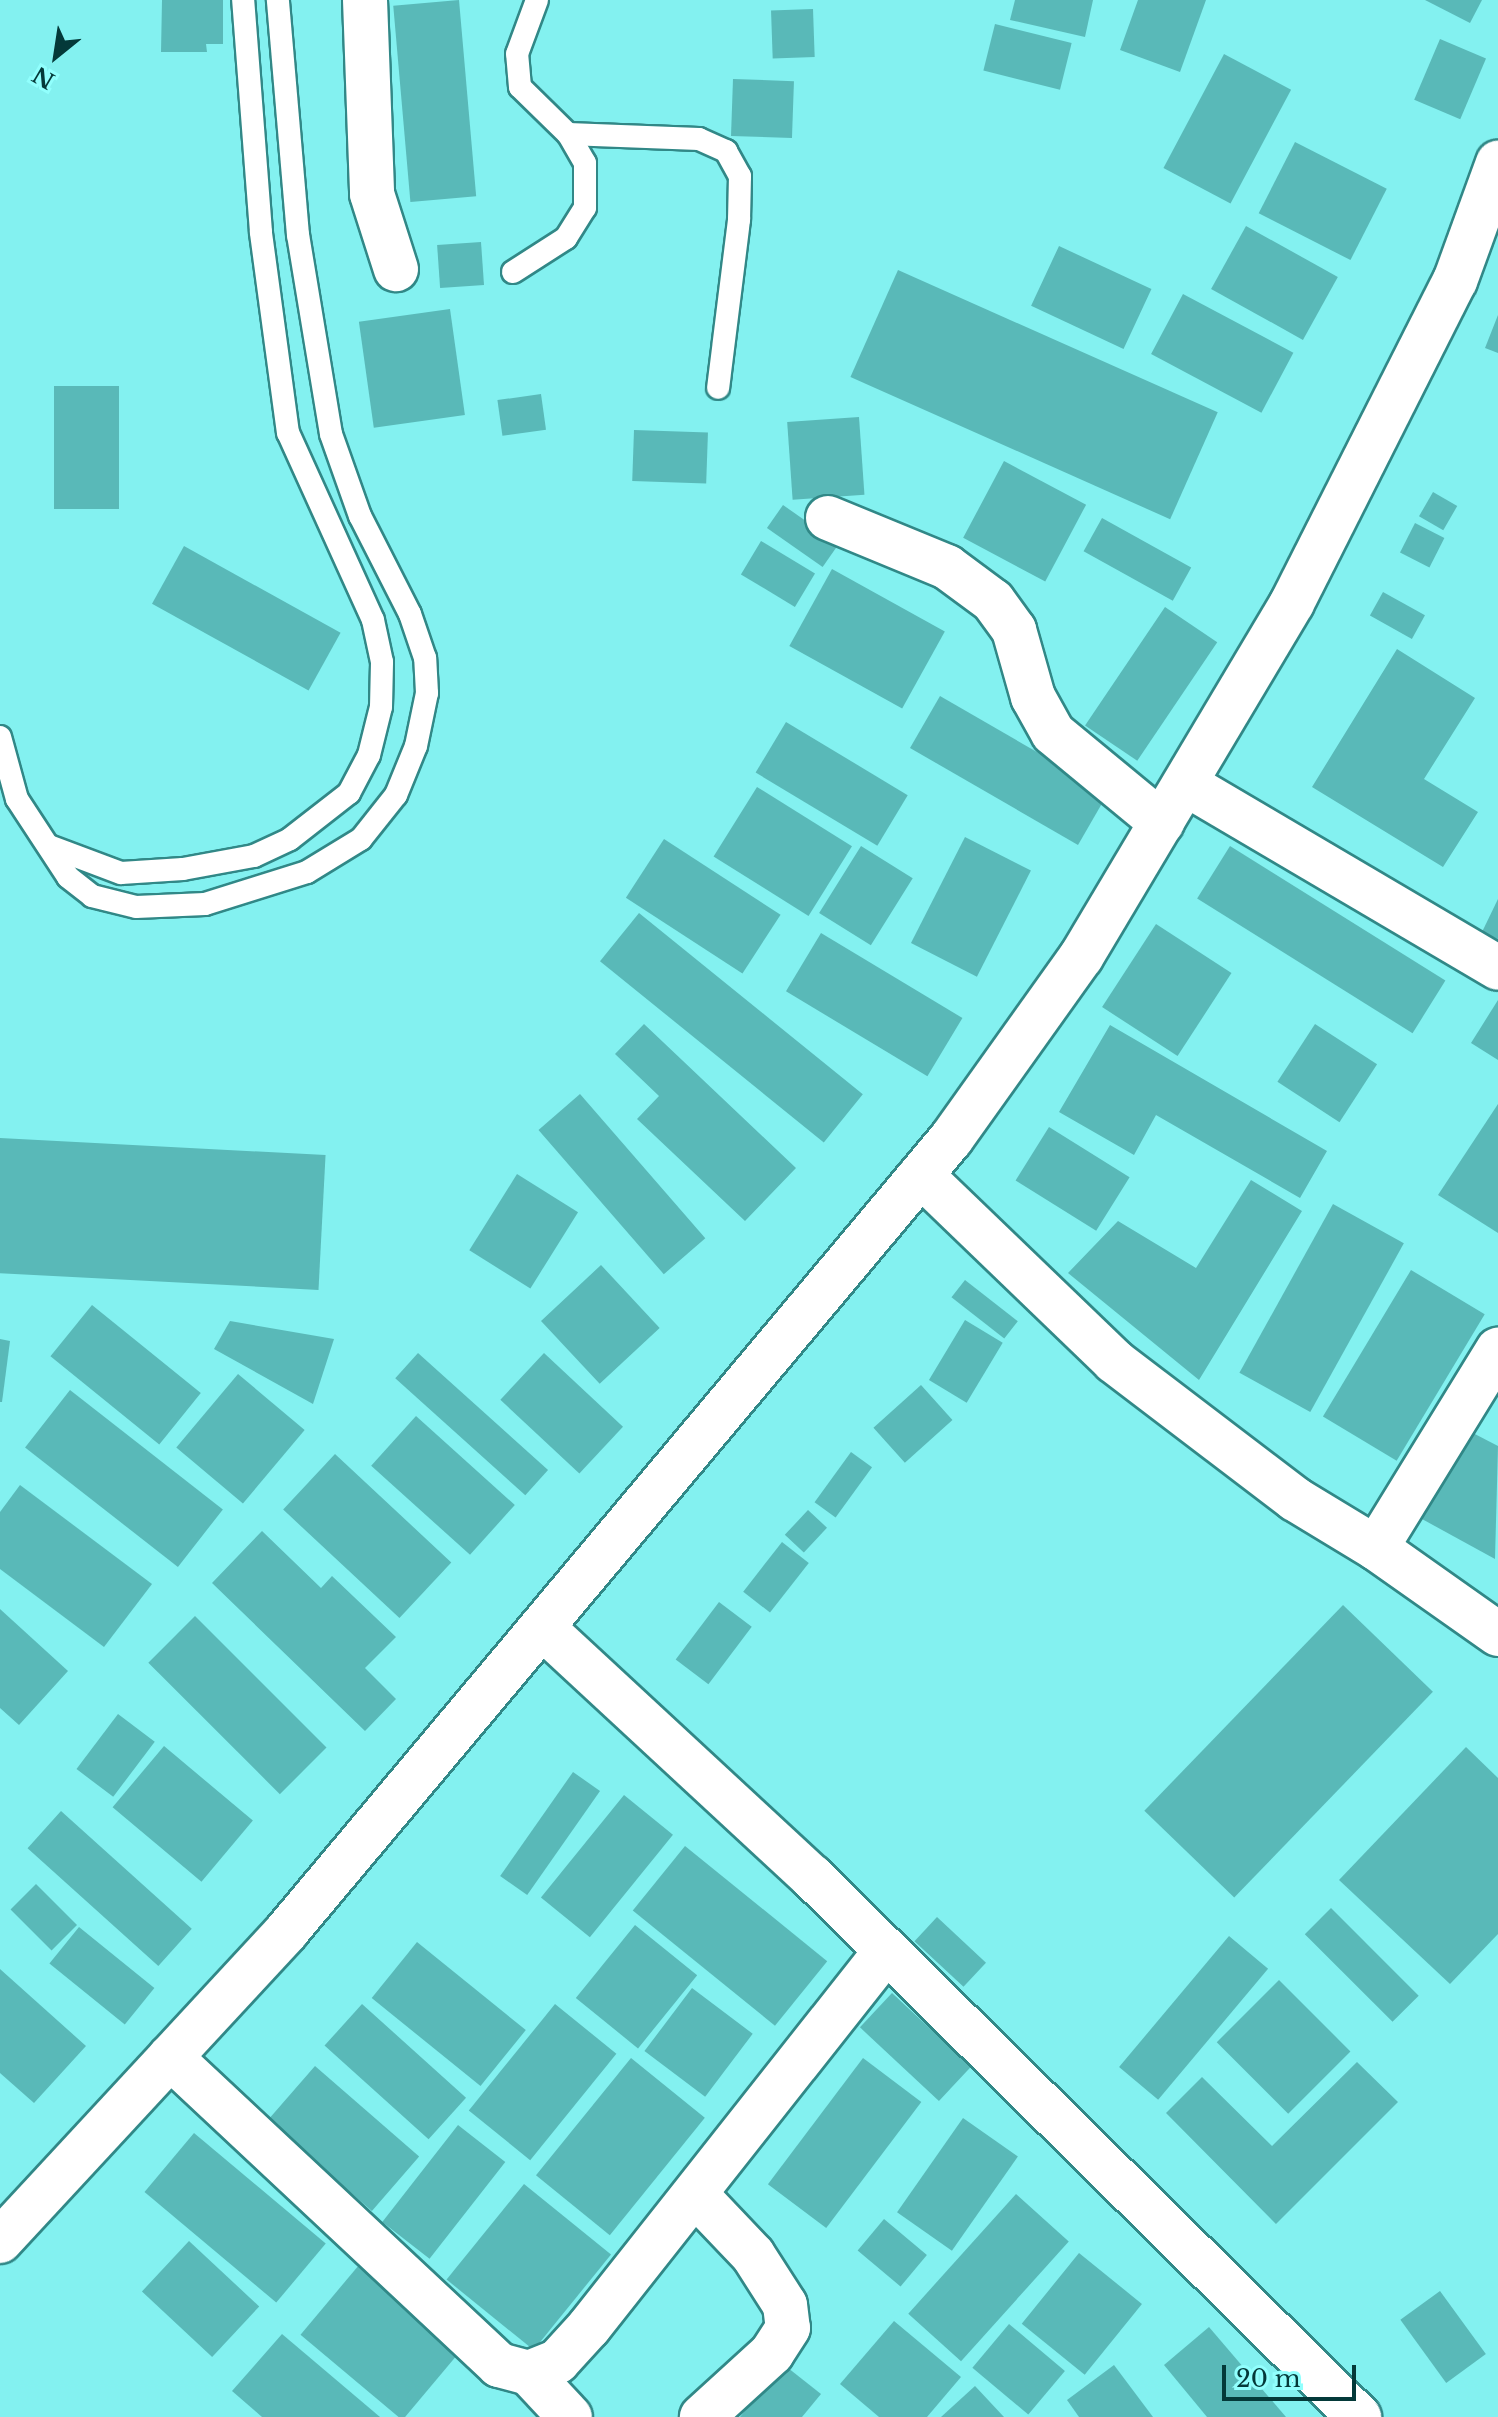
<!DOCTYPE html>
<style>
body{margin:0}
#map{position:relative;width:1498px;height:2417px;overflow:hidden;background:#83f1f0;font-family:"Libre Baskerville",serif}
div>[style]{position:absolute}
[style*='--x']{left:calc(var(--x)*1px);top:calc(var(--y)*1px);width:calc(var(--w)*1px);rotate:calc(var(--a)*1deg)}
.building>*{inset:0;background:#59b9b8;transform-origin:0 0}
.roads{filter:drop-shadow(2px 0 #318887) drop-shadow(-2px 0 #318887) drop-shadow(0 2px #318887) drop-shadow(0 -2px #318887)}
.service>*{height:22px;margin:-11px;padding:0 11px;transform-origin:11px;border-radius:11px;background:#fff}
.minor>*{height:44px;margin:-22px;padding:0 22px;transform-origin:22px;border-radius:22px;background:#fff}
.tertiary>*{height:44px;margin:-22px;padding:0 22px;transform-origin:22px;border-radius:22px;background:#fff}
span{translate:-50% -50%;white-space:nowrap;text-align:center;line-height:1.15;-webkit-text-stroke:6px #91fffd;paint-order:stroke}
.north{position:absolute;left:16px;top:16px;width:80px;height:80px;-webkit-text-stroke:6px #91fffd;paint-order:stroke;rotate:210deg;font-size:22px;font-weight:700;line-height:32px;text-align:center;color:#043939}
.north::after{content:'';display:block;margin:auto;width:28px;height:36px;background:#043939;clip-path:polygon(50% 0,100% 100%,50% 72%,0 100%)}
.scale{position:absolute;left:1222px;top:2365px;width:134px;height:36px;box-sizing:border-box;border:4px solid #043939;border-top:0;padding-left:10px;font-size:24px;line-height:28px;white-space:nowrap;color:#043939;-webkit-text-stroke:6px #91fffd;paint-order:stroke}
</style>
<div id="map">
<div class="building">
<i style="clip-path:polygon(162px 0,223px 0,223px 44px,206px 44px,207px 52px,161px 52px)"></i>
<i style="left:459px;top:0;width:197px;height:66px;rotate:85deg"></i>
<i style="clip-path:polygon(1015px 0,1093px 0,1085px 37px,1010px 20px)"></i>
<i style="clip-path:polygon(1138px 0,1206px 0,1180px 72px,1120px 50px)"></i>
<i style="clip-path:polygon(1425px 0,1482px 0,1470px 23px)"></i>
<i style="left:813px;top:9px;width:48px;height:42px;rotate:88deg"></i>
<i style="left:995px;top:24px;width:79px;height:48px;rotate:14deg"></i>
<i style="left:1440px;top:39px;width:50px;height:66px;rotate:23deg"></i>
<i style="left:1224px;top:54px;width:76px;height:129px;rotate:28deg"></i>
<i style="left:733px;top:79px;width:61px;height:57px;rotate:2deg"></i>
<i style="left:1295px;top:142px;width:103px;height:80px;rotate:27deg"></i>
<i style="left:1246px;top:226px;width:105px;height:72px;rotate:29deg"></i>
<i style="left:481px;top:242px;width:43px;height:44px;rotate:86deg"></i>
<i style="left:1059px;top:246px;width:102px;height:66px;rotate:25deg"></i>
<i style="left:898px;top:270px;width:350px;height:117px;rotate:24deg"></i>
<i style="left:1183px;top:294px;width:125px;height:68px;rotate:28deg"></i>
<i style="left:450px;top:309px;width:107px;height:92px;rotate:82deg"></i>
<i style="clip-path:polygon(1498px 315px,1498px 353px,1485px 348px)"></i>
<i style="left:54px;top:386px;width:65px;height:123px"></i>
<i style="left:541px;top:394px;width:36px;height:44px;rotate:82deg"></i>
<i style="left:859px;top:417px;width:78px;height:72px;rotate:86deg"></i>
<i style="left:634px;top:430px;width:74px;height:51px;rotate:2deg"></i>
<i style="left:1004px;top:461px;width:93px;height:87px;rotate:28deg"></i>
<i style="left:1433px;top:492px;width:28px;height:28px;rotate:30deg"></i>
<i style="left:783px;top:505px;width:68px;height:28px;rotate:35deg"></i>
<i style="left:1102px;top:518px;width:102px;height:38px;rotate:29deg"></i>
<i style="left:1415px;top:523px;width:33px;height:33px;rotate:27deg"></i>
<i style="left:761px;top:541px;width:63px;height:39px;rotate:31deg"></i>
<i style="left:184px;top:546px;width:179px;height:66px;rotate:29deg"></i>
<i style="left:832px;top:569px;width:129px;height:88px;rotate:29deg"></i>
<i style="left:1383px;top:592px;width:48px;height:27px;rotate:29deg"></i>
<i style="left:1165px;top:607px;width:63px;height:143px;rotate:34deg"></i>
<i style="clip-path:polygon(1397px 649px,1475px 698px,1424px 779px,1478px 812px,1443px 867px,1312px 787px)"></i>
<i style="left:940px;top:696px;width:194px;height:60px;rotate:30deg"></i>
<i style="left:786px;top:722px;width:142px;height:59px;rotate:31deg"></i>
<i style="left:757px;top:787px;width:112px;height:82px;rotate:32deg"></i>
<i style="left:965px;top:837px;width:74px;height:119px;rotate:27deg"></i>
<i style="left:664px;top:839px;width:139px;height:70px;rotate:33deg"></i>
<i style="left:861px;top:846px;width:61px;height:79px;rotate:32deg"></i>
<i style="left:1230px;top:846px;width:254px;height:62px;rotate:32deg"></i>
<i style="clip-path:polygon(1498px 899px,1498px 939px,1482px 932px)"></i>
<i style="left:639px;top:913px;width:288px;height:62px;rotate:39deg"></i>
<i style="left:1156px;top:924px;width:90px;height:99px;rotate:33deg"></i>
<i style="left:821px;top:933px;width:165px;height:68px;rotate:31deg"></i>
<i style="clip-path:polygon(1498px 1000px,1498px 1060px,1471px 1043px)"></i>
<i style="clip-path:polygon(644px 1024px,796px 1168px,745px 1221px,637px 1119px,659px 1096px,615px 1054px)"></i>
<i style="left:1315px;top:1024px;width:74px;height:69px;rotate:33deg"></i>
<i style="clip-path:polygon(1110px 1025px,1327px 1151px,1300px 1198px,1156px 1115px,1134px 1155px,1059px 1112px)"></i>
<i style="left:580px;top:1094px;width:191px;height:55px;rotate:49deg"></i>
<i style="clip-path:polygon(1498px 1104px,1498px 1233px,1438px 1195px)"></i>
<i style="left:1049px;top:1127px;width:95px;height:63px;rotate:32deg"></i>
<i style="left:0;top:1138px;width:326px;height:135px;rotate:3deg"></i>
<i style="left:517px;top:1174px;width:72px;height:90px;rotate:32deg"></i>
<i style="clip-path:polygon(1251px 1180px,1302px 1211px,1199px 1380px,1068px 1273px,1118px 1221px,1196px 1268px)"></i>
<i style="left:1333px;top:1204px;width:81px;height:193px;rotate:29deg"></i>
<i style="left:601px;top:1265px;width:86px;height:82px;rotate:47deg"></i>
<i style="left:1411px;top:1270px;width:86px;height:171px;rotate:31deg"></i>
<i style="left:965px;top:1280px;width:67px;height:22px;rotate:38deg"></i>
<i style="left:92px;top:1305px;width:140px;height:66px;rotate:39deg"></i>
<i style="left:965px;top:1320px;width:44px;height:70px;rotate:31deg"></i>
<i style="clip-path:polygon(230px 1321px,334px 1339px,313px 1404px,214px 1349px)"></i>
<i style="clip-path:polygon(0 1339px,10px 1341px,2px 1402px,0 1402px)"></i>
<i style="left:418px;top:1353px;width:175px;height:34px;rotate:42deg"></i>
<i style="left:544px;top:1353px;width:108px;height:64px;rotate:43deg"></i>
<i style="left:238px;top:1374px;width:87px;height:96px;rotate:40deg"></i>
<i style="left:921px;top:1385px;width:47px;height:64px;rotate:48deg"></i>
<i style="left:70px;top:1390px;width:194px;height:73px;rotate:38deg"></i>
<i style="left:416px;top:1416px;width:133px;height:67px;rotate:42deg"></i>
<i style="clip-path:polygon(1469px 1431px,1498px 1446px,1495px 1559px,1422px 1519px)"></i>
<i style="left:851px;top:1452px;width:26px;height:62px;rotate:36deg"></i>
<i style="left:335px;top:1454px;width:159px;height:76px;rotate:43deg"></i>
<i style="clip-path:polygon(20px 1485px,152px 1584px,104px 1647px,0 1569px,0 1512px)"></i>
<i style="left:808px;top:1510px;width:26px;height:34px;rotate:43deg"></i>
<i style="clip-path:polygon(262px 1531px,321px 1588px,332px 1576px,396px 1637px,365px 1668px,396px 1699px,365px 1731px,212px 1583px)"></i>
<i style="left:782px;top:1542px;width:34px;height:63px;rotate:38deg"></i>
<i style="left:719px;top:1602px;width:41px;height:72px;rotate:37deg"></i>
<i style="left:1343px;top:1605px;width:125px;height:286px;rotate:44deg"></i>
<i style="clip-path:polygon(0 1609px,68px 1671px,19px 1725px,0 1708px)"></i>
<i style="left:195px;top:1616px;width:186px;height:66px;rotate:45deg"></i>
<i style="left:118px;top:1714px;width:46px;height:69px;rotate:37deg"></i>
<i style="left:164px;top:1746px;width:116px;height:80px;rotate:40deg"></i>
<i style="clip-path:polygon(1466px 1747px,1498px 1778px,1498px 1934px,1450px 1984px,1339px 1880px)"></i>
<i style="left:573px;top:1772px;width:33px;height:127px;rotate:35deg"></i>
<i style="left:624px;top:1795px;width:63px;height:132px;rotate:39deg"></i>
<i style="left:61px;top:1811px;width:176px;height:50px;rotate:42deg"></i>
<i style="left:685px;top:1846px;width:183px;height:83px;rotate:39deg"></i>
<i style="left:36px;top:1884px;width:58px;height:36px;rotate:45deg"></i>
<i style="left:1331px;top:1908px;width:124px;height:37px;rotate:45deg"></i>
<i style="left:937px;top:1917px;width:67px;height:33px;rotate:43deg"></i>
<i style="left:635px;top:1925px;width:80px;height:94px;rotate:39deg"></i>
<i style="left:79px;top:1927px;width:97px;height:47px;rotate:39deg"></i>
<i style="left:1229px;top:1936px;width:51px;height:171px;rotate:40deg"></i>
<i style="left:417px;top:1942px;width:140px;height:72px;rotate:39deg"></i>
<i style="clip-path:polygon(0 1969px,86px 2046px,34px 2103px,0 2073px)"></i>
<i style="left:1279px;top:1980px;width:101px;height:88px;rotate:45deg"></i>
<i style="left:692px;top:1988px;width:76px;height:79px;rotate:37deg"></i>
<i style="left:892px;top:1993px;width:108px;height:47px;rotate:43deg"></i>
<i style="left:362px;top:2004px;width:140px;height:56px;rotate:42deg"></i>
<i style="left:555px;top:2004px;width:79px;height:137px;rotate:39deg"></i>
<i style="left:631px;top:2058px;width:95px;height:151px;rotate:39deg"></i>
<i style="left:863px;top:2058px;width:73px;height:158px;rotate:37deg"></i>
<i style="clip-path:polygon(1357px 2062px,1398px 2102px,1276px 2224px,1166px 2113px,1202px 2077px,1272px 2146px)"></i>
<i style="left:315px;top:2066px;width:138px;height:72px;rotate:41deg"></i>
<i style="left:963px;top:2118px;width:67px;height:115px;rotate:35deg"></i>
<i style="left:458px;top:2125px;width:60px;height:123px;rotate:38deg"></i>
<i style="left:194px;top:2133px;width:172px;height:77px;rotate:40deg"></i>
<i style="left:524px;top:2184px;width:112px;height:123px;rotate:39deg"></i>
<i style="left:1016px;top:2194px;width:71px;height:161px;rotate:42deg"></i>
<i style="left:884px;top:2219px;width:56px;height:41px;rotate:40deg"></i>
<i style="left:189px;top:2241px;width:96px;height:69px;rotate:43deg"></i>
<i style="left:1079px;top:2253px;width:81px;height:91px;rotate:39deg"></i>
<i style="left:359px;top:2265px;width:133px;height:91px;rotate:40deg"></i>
<i style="left:1440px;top:2291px;width:78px;height:49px;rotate:54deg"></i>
<i style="clip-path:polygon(894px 2321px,961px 2377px,927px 2417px,879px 2417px,840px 2384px)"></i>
<i style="left:1009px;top:2324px;width:73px;height:57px;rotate:40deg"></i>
<i style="clip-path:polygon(1209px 2327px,1286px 2417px,1207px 2417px,1164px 2365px)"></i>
<i style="clip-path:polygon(282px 2334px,380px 2417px,262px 2417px,232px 2391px)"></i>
<i style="clip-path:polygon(783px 2364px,821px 2394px,802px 2417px,740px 2417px)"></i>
<i style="clip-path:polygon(1114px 2365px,1153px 2417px,1079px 2417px,1067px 2400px)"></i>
<i style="clip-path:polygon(975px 2386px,1004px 2417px,941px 2417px)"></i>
</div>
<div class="roads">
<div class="service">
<i style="--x:568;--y:134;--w:131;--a:2.2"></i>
<i style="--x:699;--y:139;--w:30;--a:24"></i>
<i style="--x:726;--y:151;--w:29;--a:61"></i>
<i style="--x:740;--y:176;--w:44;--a:91.3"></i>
<i style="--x:739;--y:220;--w:169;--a:97.1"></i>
<i style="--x:513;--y:272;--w:63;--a:-32.7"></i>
<i style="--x:566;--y:238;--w:36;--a:-58"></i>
<i style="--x:585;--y:208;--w:45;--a:-90"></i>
<i style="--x:585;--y:163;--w:34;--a:-120"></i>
<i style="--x:568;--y:134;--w:67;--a:-135.6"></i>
<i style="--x:520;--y:87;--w:33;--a:-95"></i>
<i style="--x:517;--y:54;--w:58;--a:-69.7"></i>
<i style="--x:0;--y:737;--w:64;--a:74.7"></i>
<i style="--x:17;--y:799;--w:93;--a:56.8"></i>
<i style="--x:68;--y:877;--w:31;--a:38"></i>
<i style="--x:92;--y:896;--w:45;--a:14"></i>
<i style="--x:136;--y:907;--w:69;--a:-2.5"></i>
<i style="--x:205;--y:904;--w:107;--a:-17.4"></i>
<i style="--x:307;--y:872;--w:63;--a:-31.4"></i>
<i style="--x:361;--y:839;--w:56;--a:-51.5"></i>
<i style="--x:396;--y:795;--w:53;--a:-67.8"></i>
<i style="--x:416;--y:746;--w:54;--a:-78.3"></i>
<i style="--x:427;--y:693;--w:35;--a:-93"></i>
<i style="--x:425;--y:658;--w:46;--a:-108.8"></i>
<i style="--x:410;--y:614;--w:110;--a:-117"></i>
<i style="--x:360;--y:516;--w:87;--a:-109.5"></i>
<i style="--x:331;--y:434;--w:202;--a:-99.4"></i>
<i style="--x:298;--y:235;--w:236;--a:-94.9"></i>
<i style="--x:49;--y:846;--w:77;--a:20.6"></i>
<i style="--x:121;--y:873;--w:62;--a:-3.7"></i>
<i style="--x:183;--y:869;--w:72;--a:-10.4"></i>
<i style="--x:254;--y:856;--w:40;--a:-25"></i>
<i style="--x:290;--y:839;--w:75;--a:-37.9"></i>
<i style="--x:349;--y:793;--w:43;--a:-62.2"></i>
<i style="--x:369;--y:755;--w:49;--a:-76"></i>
<i style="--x:381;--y:707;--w:45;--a:-88.7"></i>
<i style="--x:382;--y:662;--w:43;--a:-102.1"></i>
<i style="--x:373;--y:620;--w:205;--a:-114.4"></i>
<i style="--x:288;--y:433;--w:203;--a:-97.7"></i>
<i style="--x:261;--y:232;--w:233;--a:-94.4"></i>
</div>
<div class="minor">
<i style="--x:365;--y:0;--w:194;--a:87.9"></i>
<i style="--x:372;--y:194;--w:79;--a:72.3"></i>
<i style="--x:828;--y:518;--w:129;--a:22.4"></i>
<i style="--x:947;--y:567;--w:57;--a:36.5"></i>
<i style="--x:993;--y:601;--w:36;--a:54"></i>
<i style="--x:1014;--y:630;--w:70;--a:74.2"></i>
<i style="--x:1033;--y:697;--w:41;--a:60.9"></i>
<i style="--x:1053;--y:733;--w:141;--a:39.5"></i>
<i style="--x:1186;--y:784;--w:362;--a:30.5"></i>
<i style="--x:921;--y:1175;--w:268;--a:43.9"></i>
<i style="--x:1114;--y:1361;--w:228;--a:37.3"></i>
<i style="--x:1295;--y:1499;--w:95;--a:31.2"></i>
<i style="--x:1376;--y:1548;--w:149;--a:35.2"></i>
<i style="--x:1376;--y:1548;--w:233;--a:-58.4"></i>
<i style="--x:543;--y:1628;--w:367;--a:42.8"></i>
<i style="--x:812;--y:1877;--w:769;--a:44.63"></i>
<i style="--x:170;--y:2057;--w:451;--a:43.1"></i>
<i style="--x:499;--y:2365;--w:31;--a:15"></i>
<i style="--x:529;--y:2373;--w:31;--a:-22"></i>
<i style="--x:558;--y:2361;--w:46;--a:-47.6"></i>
<i style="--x:589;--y:2327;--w:479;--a:-51.7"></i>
<i style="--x:695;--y:2194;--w:84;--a:46.4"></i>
<i style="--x:753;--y:2255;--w:59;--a:57.4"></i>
<i style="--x:785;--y:2305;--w:23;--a:83"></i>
<i style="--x:788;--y:2328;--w:30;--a:123"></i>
<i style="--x:772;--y:2353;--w:95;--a:137.6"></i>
<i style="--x:529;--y:2373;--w:60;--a:47"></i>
</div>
<div class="tertiary">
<i style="--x:0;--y:2241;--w:421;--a:-47.2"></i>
<i style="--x:286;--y:1932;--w:1035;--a:-50.02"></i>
<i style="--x:951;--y:1139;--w:224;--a:-54.5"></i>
<i style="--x:1081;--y:957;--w:412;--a:-59.2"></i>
<i style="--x:1292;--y:603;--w:361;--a:-63.2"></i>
<i style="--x:1455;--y:281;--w:126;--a:-70"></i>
</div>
</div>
<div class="north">N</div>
<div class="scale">20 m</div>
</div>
